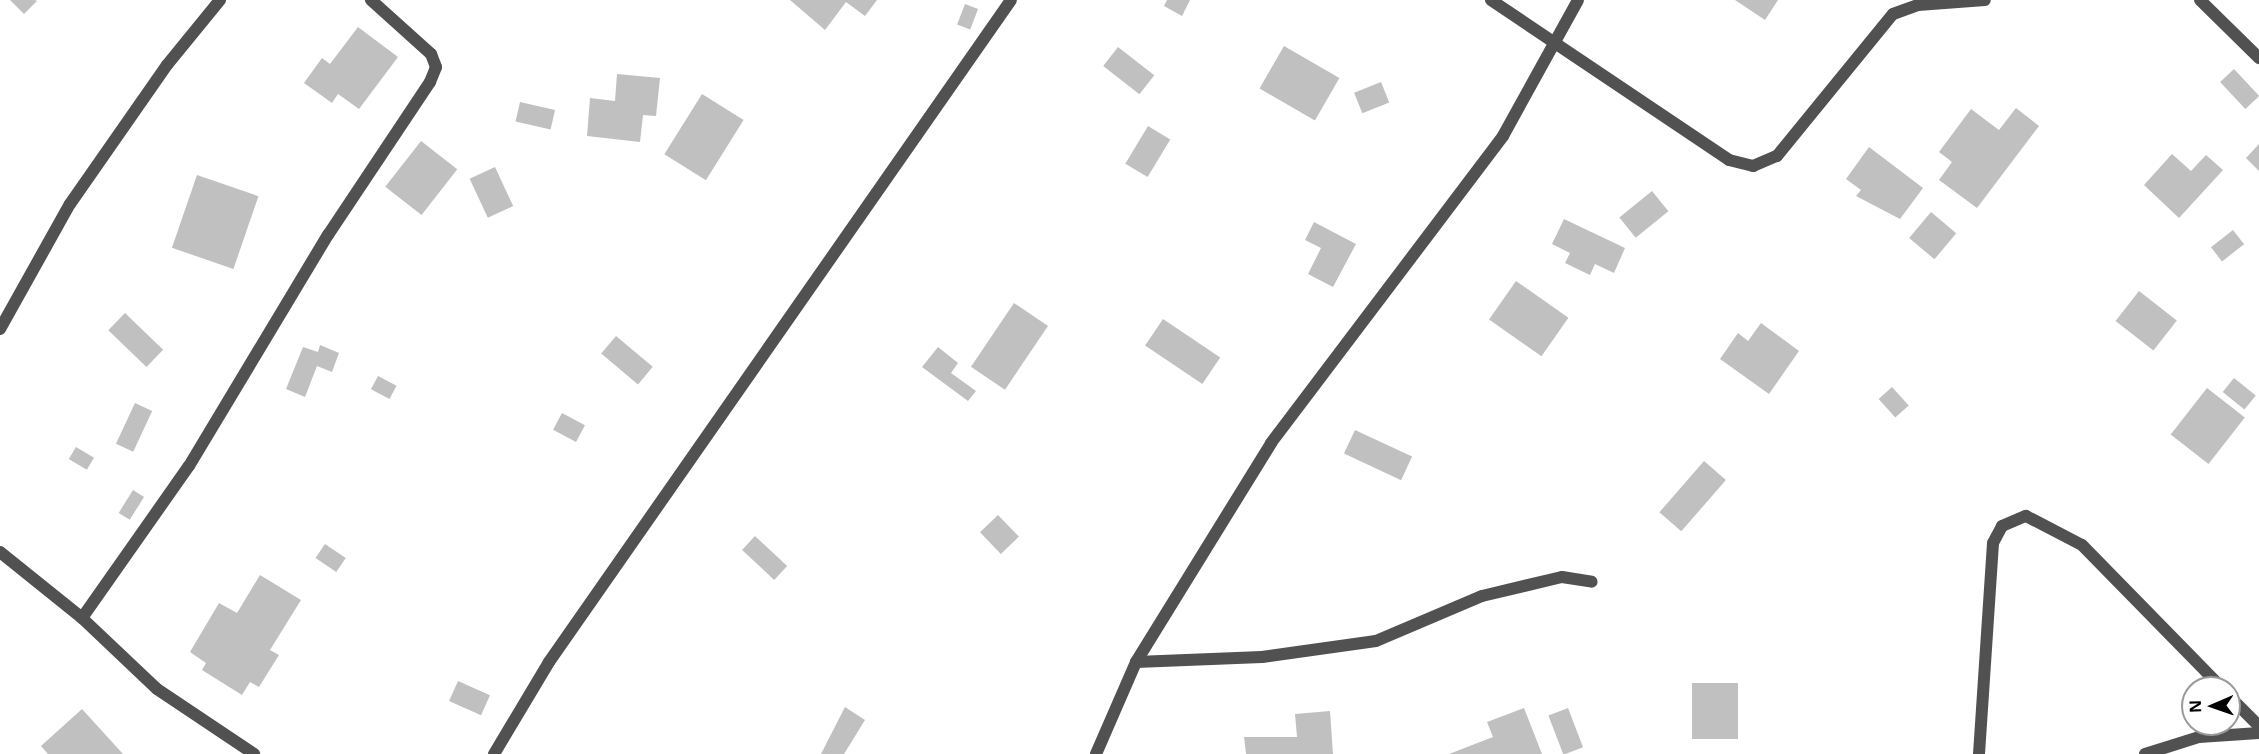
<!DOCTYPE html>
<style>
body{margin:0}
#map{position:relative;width:2259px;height:754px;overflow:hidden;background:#fff;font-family:"Open Sans",sans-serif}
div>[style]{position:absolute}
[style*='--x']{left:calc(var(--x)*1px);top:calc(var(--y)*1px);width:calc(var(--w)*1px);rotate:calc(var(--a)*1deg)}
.building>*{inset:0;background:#c0c0c0;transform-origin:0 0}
.lane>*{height:12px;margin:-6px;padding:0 6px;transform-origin:6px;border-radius:6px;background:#515151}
.street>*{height:12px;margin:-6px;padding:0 6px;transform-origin:6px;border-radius:6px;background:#515151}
span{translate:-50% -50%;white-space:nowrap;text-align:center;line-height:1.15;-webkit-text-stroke:6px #fff;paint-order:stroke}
.north{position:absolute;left:2181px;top:676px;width:60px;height:60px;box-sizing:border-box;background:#fff;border:2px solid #999;border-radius:50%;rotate:268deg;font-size:16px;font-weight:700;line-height:24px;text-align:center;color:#000}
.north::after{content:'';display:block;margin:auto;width:21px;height:27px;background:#000;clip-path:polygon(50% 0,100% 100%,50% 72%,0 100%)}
</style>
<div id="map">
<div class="building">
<i style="clip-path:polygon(10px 0,35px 0,37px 1px,24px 14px)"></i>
<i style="clip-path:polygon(790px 0,877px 0,865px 16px,846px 2px,825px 30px)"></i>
<i style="clip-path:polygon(1167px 0,1190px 0,1182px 16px,1164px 6px)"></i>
<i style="clip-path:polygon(1735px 0,1778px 0,1765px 20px)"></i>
<i style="left:965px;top:4px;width:14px;height:22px;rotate:21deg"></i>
<i style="clip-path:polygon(358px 27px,398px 57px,359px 109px,338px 94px,332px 103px,304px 83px,322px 58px,330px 64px)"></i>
<i style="left:1284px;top:46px;width:64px;height:49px;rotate:30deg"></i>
<i style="left:1118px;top:47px;width:46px;height:24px;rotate:38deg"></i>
<i style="left:2234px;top:69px;width:37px;height:19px;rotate:47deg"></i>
<i style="clip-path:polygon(617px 74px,660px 78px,656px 116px,643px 115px,640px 142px,587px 136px,590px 98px,615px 101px)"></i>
<i style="left:1381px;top:82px;width:22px;height:29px;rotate:68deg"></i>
<i style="left:702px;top:94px;width:49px;height:71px;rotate:32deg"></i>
<i style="left:520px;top:102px;width:36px;height:20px;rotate:13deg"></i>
<i style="clip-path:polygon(2016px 108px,2039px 126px,1977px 208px,1939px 180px,1952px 162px,1939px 152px,1971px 109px,1999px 130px)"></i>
<i style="left:1148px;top:126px;width:26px;height:44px;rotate:31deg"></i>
<i style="left:421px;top:141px;width:46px;height:58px;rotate:38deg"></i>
<i style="clip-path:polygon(2259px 144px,2259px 171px,2246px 158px)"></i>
<i style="clip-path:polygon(1869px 147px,1923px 188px,1900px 219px,1856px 196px,1861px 190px,1846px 179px)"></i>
<i style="clip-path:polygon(2172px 154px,2191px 171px,2206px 155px,2223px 170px,2179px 218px,2144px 185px)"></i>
<i style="left:495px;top:167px;width:43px;height:28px;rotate:65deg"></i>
<i style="left:197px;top:175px;width:65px;height:77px;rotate:19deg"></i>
<i style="left:1652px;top:191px;width:26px;height:42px;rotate:51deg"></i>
<i style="left:1931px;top:212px;width:33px;height:34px;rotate:40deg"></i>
<i style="clip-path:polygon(1564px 219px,1625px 248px,1614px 273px,1595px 264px,1590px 275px,1565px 263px,1570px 253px,1552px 244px)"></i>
<i style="clip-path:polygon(1314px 222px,1356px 244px,1333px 287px,1308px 274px,1321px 248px,1305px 240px)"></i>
<i style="left:2233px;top:230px;width:18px;height:28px;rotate:52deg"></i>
<i style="left:1516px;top:281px;width:64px;height:47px;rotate:35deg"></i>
<i style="left:2139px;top:291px;width:48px;height:38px;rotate:38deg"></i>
<i style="left:1014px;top:303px;width:41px;height:77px;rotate:34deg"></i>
<i style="left:125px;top:313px;width:53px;height:24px;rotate:44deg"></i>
<i style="left:1163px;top:319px;width:69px;height:32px;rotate:34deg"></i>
<i style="clip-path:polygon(1761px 323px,1799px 351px,1769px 394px,1720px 359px,1738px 333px,1748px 341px)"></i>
<i style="left:616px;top:336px;width:48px;height:23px;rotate:40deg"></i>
<i style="clip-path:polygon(320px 345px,339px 353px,332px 372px,317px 366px,305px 397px,286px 389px,303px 347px,318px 352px)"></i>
<i style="clip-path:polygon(938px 347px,958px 363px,951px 373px,976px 391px,968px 401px,922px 367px)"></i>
<i style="left:378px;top:376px;width:21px;height:15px;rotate:28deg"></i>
<i style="left:2234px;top:378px;width:28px;height:18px;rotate:39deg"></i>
<i style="left:1892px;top:387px;width:25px;height:18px;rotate:48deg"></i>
<i style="left:2207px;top:388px;width:48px;height:59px;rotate:38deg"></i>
<i style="left:135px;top:403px;width:19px;height:45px;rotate:25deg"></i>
<i style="left:562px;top:413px;width:26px;height:19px;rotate:28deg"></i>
<i style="left:1355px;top:430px;width:63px;height:26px;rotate:25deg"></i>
<i style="left:76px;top:447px;width:21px;height:14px;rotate:31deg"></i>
<i style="left:1704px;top:461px;width:29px;height:68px;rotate:41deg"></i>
<i style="left:133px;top:490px;width:13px;height:27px;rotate:32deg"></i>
<i style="left:998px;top:515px;width:30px;height:25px;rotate:46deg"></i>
<i style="left:755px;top:536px;width:44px;height:19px;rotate:43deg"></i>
<i style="left:325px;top:544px;width:25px;height:17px;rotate:34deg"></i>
<i style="clip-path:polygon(260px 575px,301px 600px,270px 650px,279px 655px,259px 687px,250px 682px,242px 695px,202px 670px,206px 663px,190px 652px,219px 603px,237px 613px)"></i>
<i style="left:458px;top:681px;width:35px;height:22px;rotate:24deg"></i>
<i style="left:1692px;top:683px;width:46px;height:56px"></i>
<i style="clip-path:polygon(845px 707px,865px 720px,844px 754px,821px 754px)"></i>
<i style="clip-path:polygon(1524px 708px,1542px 754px,1449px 754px,1493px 737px,1487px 722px)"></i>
<i style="left:1568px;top:708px;width:42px;height:21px;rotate:69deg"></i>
<i style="clip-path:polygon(82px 709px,123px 754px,48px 754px,41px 746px)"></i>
<i style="clip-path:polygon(1330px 711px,1333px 754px,1246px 754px,1244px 737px,1297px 737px,1295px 714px)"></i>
</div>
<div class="lane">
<i style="--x:82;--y:618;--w:186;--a:-54.9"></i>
<i style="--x:189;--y:466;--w:270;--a:-59"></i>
<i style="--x:328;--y:235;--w:184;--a:-56.3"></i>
<i style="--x:430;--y:82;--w:16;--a:-68"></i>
<i style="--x:436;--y:67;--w:14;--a:-111"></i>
<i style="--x:431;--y:54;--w:81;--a:-138"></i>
<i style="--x:1136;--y:662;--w:126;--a:-2.3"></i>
<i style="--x:1262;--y:657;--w:115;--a:-8"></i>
<i style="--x:1376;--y:641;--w:115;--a:-23"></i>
<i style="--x:1482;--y:596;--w:82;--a:-13.4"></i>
<i style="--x:1562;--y:577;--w:30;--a:9"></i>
<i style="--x:2229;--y:696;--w:42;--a:45"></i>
<i style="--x:1979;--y:754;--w:211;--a:-86.2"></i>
<i style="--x:1993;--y:543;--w:19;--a:-62"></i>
<i style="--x:2002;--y:526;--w:26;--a:-23"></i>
<i style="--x:2026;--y:516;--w:63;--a:27.4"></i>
<i style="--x:2082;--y:545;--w:200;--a:45.6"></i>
<i style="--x:2145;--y:754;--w:57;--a:-17.5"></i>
<i style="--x:2199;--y:737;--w:60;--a:-3.8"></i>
</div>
<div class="street">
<i style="--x:1491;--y:0;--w:287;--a:33.9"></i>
<i style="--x:1729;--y:160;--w:25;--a:14"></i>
<i style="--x:1753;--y:166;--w:26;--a:-23"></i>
<i style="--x:1777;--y:156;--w:183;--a:-50.8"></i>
<i style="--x:1893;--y:14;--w:27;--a:-20"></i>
<i style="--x:1918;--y:5;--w:67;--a:-4.3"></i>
<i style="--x:2200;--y:0;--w:83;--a:44.5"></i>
<i style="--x:0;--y:329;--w:143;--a:-60.8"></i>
<i style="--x:70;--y:204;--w:169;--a:-55.1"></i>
<i style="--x:167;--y:65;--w:84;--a:-50.8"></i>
<i style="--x:0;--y:552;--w:105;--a:38.8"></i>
<i style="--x:82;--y:618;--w:103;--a:43.4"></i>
<i style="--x:157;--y:689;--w:117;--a:33.8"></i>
<i style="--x:494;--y:754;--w:107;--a:-59.1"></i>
<i style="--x:549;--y:662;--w:807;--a:-55.09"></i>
<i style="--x:1096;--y:754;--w:100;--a:-66.5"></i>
<i style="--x:1136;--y:662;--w:257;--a:-58.3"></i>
<i style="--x:1271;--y:443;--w:385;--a:-52.9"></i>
<i style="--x:1503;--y:136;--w:155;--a:-61.1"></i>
</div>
<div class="north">N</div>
</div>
